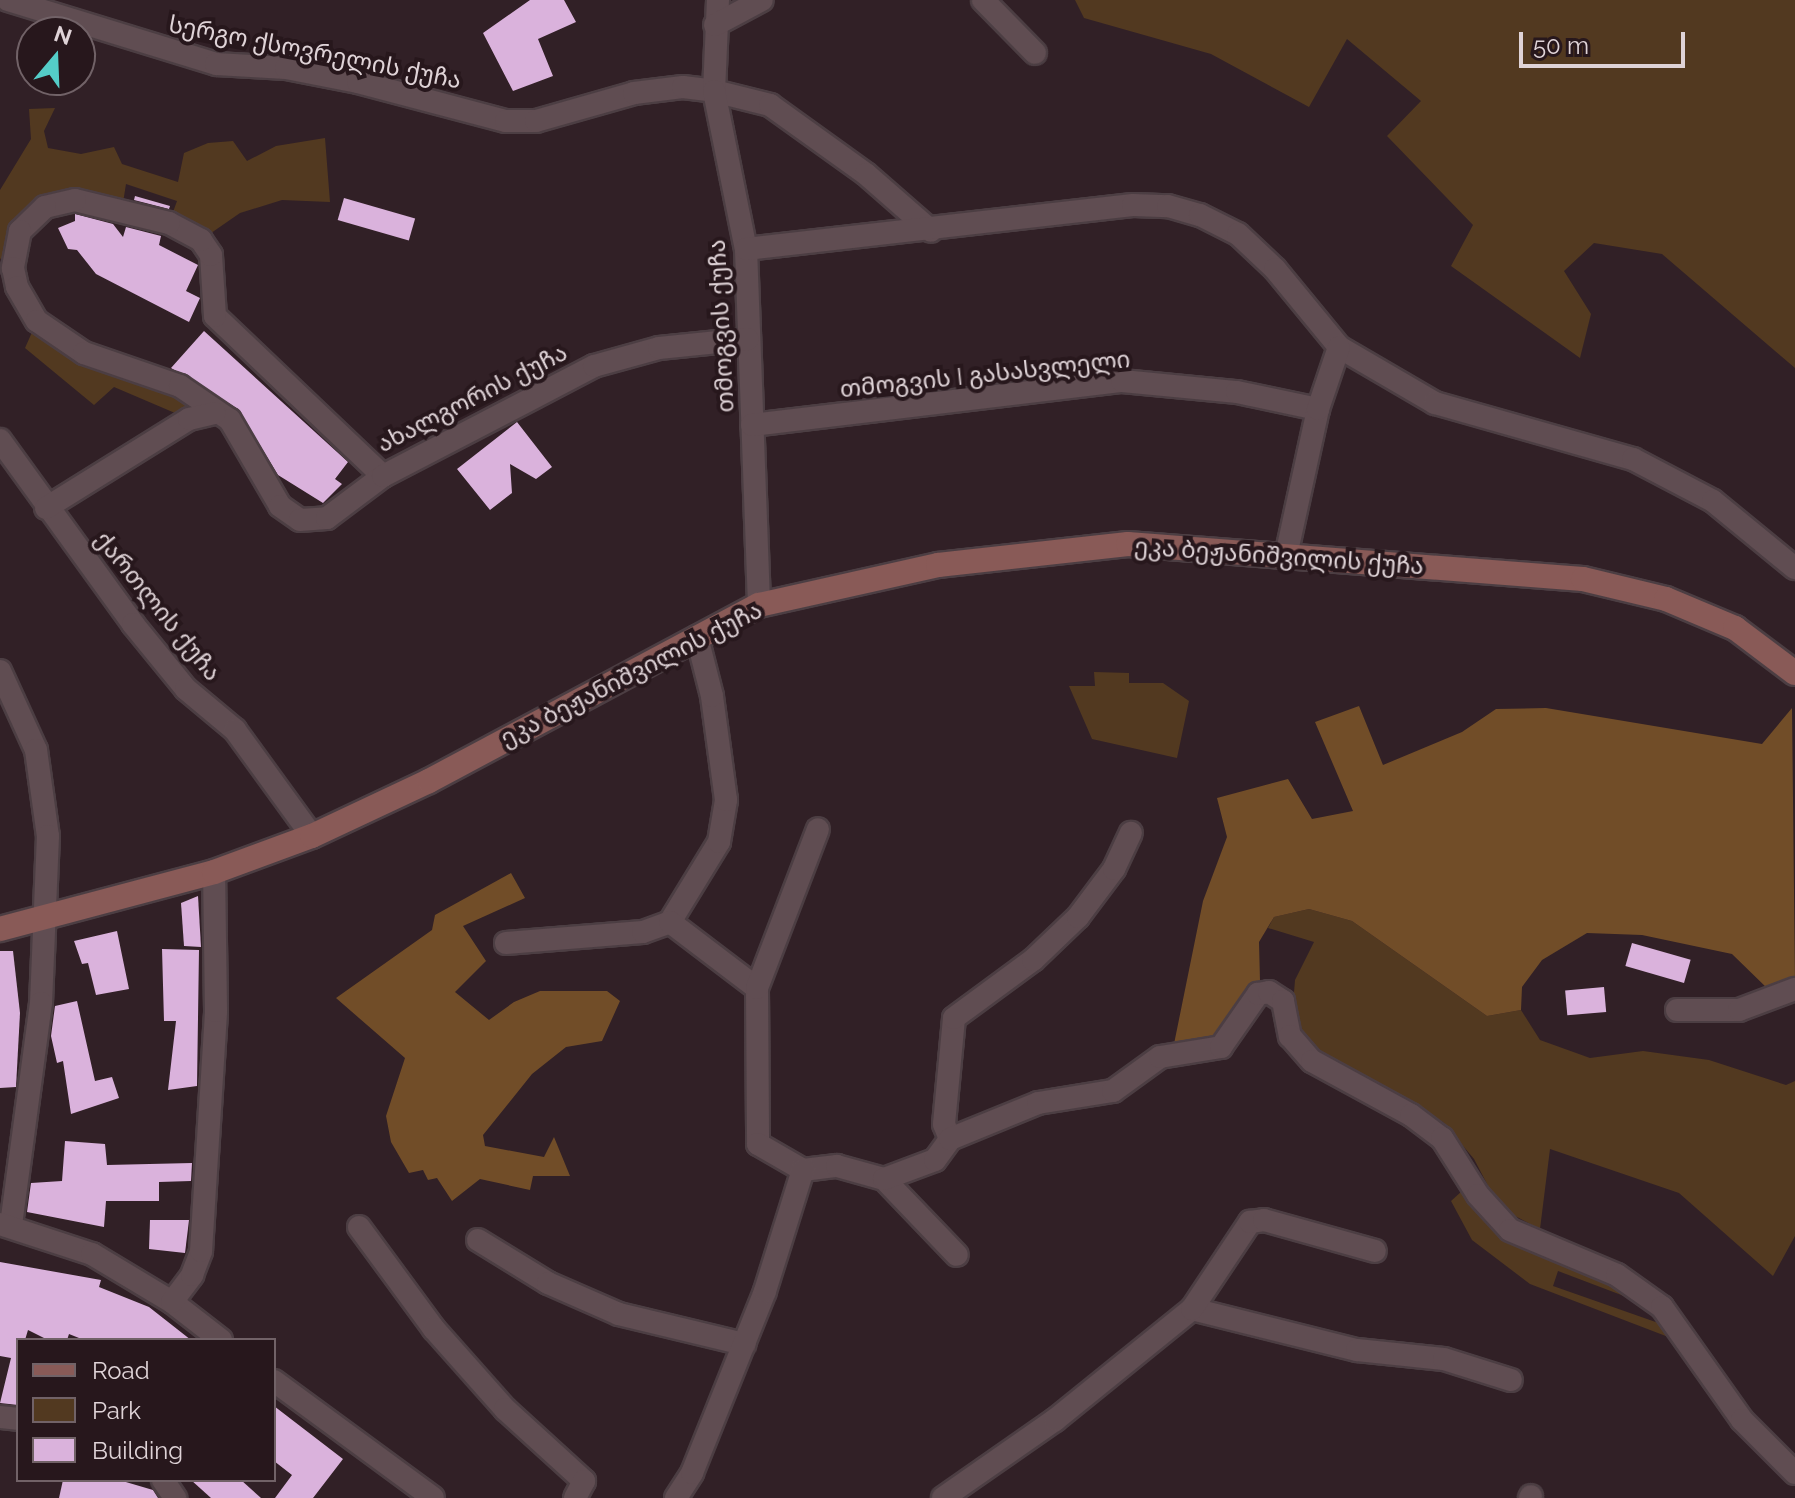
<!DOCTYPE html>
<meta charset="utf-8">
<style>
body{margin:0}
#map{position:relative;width:1795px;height:1498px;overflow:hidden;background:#312026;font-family:Raleway,"Noto Sans Georgian",sans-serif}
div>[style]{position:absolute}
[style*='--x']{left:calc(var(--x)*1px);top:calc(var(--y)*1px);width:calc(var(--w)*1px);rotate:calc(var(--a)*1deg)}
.green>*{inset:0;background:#523920}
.forest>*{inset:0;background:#714d28}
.building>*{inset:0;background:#dab2dc;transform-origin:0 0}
.roads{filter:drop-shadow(2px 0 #4c3e43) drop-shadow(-2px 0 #4c3e43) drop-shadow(0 2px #4c3e43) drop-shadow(0 -2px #4c3e43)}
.street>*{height:22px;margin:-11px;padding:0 11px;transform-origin:11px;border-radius:11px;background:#604d52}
.secondary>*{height:24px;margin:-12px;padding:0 12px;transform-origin:12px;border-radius:12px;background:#895a57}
span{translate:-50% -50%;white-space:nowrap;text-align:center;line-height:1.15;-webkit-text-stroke:8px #27171c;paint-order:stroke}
.street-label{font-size:24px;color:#dfd3d7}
.legend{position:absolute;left:16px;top:1338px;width:260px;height:144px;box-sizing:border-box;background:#27171c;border:2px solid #716267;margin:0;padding:10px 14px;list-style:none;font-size:24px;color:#dfd3d7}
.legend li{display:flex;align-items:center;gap:16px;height:40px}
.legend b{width:40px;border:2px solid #716267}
.north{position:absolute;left:16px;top:16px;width:80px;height:80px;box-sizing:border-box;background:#27171c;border:2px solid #716267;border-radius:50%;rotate:19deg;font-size:22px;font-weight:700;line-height:32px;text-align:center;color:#dfd3d7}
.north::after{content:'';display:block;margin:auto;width:28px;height:36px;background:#54cdc8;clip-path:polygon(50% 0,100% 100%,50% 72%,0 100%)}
.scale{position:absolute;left:1519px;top:32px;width:166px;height:36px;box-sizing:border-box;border:4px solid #dfd3d7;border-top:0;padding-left:10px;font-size:24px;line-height:28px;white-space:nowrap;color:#dfd3d7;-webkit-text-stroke:6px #27171c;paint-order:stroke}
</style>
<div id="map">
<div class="green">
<i style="clip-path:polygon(1075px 0,1795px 0,1795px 368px,1662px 254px,1594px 243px,1564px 271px,1591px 314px,1580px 358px,1451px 266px,1473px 225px,1387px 136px,1421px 101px,1347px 39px,1309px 107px,1211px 54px,1084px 18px)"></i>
<i style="clip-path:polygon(55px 108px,44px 131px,48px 148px,81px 154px,114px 147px,122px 164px,178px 182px,184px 153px,208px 143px,233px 141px,247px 161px,276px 146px,325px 138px,330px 202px,282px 200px,240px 213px,201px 240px,169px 223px,177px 201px,126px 184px,122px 209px,75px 200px,20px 231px,17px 287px,0 258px,0 190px,31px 139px,29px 109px)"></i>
<i style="clip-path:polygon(37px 321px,199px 399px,189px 419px,114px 387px,94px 405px,25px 348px)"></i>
<i style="clip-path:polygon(1094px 672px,1129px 673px,1129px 683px,1163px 683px,1189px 701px,1177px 758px,1092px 739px,1069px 686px,1095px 686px)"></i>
<i style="clip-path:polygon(1309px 909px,1352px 921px,1487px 1016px,1521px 1010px,1540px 1040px,1590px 1058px,1643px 1051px,1709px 1060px,1786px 1085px,1795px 1081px,1795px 1236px,1773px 1276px,1679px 1193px,1550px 1149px,1540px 1229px,1515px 1216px,1496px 1201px,1474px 1159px,1443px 1122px,1321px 1053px,1304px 1035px,1293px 1005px,1295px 980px,1314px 942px,1268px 928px,1274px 917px)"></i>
<i style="clip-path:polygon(1462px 1191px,1487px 1221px,1512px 1238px,1615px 1282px,1645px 1304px,1558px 1271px,1553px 1286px,1667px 1326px,1684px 1343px,1530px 1284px,1472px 1240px,1451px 1201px)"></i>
</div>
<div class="forest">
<i style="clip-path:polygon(1359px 706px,1383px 765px,1462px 732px,1496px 709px,1546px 708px,1762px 744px,1792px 708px,1795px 982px,1770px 991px,1732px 954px,1642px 935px,1587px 933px,1542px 960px,1522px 987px,1521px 1010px,1487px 1016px,1352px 921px,1309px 909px,1274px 917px,1259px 942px,1260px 981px,1220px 1044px,1174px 1044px,1203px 901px,1227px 837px,1217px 798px,1288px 779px,1312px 819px,1353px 811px,1315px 722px)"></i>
<i style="clip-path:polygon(511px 873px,525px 898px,463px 926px,486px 961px,455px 992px,489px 1020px,514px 1002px,540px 991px,607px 991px,620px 1001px,602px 1041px,566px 1047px,532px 1074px,483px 1135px,485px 1146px,544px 1157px,554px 1137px,570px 1176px,533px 1176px,530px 1190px,480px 1179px,452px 1201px,437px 1178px,428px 1180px,423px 1170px,409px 1173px,391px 1142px,386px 1116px,405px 1058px,336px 998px,432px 930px,435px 915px)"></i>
</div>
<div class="building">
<i style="clip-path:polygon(530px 0,564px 0,576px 22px,538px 39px,553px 76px,513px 91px,483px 33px)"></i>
<i style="clip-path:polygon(135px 196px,170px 206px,169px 209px,134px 200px)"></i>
<i style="left:344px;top:198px;width:74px;height:23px;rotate:16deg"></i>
<i style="clip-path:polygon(75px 214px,113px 224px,123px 237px,126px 227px,161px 236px,159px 245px,198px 265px,186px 291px,200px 298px,189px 322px,96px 274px,77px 250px,68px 249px,58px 228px,75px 221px)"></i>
<i style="clip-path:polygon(204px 331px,348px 462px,335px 479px,342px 484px,323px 503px,278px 475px,238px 409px,171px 368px)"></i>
<i style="clip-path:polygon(517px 422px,552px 467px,536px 479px,510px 464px,512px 493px,490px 510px,457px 469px)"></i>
<i style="clip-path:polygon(198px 896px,201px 947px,184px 946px,181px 903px)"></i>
<i style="clip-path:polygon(117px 931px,129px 989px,96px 995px,88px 963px,82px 964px,74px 941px)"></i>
<i style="left:1632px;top:943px;width:61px;height:24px;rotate:16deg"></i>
<i style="clip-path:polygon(162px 949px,199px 950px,197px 1086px,168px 1090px,176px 1021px,164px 1021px)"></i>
<i style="clip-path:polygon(0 951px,13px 951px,20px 1013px,16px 1087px,0 1088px)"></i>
<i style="left:1604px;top:987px;width:25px;height:39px;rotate:85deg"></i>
<i style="clip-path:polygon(77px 1001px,95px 1081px,112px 1077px,119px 1098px,71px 1114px,63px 1061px,57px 1063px,51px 1036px,55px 1006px)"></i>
<i style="clip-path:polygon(65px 1141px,105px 1144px,107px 1165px,192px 1163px,191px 1181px,159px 1182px,159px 1201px,106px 1201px,104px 1227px,27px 1212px,31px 1183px,62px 1181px)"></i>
<i style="clip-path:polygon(150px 1220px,189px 1220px,185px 1253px,149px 1249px)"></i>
<i style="clip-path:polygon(0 1262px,101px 1280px,99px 1287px,149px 1307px,191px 1340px,84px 1340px,69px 1334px,67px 1340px,48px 1340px,28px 1330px,25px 1340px,18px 1340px,18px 1405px,0 1403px,11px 1358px,0 1356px)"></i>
<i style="clip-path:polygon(274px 1406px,343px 1459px,313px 1498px,275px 1498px,292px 1475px,274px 1461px)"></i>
<i style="clip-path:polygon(63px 1480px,119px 1480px,153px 1490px,158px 1498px,59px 1498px)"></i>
<i style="clip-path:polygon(191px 1480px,241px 1480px,261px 1498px,211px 1498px)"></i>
</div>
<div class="roads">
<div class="street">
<i style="--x:8;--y:0;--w:218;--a:17.1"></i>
<i style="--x:216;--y:64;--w:70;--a:3.3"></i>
<i style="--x:286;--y:68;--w:73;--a:11"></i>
<i style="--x:358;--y:82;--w:153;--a:14.8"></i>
<i style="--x:506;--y:121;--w:30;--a:0"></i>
<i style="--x:536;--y:121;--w:102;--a:-15.9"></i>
<i style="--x:634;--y:93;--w:49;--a:-7"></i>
<i style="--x:683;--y:87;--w:31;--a:7"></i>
<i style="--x:714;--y:91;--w:58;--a:14"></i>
<i style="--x:770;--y:105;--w:118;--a:35.7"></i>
<i style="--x:866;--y:174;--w:86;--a:41.2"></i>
<i style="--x:718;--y:0;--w:91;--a:92.5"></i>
<i style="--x:714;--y:91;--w:161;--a:78.6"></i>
<i style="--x:746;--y:249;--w:356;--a:87.9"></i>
<i style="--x:983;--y:0;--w:74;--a:45.5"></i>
<i style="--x:715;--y:25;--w:53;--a:-28"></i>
<i style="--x:746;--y:249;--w:389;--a:-6.5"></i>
<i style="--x:1133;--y:205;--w:35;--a:2"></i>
<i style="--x:1168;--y:206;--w:33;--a:16"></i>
<i style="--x:1200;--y:215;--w:42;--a:26.6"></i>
<i style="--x:1238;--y:234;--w:51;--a:43.4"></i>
<i style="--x:1275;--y:269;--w:101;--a:50.6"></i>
<i style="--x:1339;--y:347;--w:111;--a:30.3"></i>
<i style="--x:1435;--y:403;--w:206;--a:15.8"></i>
<i style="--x:1633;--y:459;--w:90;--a:27.7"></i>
<i style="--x:1713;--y:501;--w:106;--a:39.3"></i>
<i style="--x:752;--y:425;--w:373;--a:-6.8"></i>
<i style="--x:1122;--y:381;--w:116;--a:5.5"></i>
<i style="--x:1237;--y:392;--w:83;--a:11.9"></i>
<i style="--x:0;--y:440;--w:227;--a:54.1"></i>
<i style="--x:133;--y:624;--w:84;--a:50.8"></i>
<i style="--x:186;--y:689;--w:64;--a:39.9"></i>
<i style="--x:235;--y:730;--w:131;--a:54"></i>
<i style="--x:383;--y:476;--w:232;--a:-136.4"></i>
<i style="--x:215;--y:316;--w:61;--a:-93.8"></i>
<i style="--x:211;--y:255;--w:18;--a:-124"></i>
<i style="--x:201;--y:240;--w:36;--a:-152"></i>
<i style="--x:169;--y:223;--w:97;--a:-166.3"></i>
<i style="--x:75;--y:200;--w:31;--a:167"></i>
<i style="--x:45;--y:207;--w:35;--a:136"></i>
<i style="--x:20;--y:231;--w:38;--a:101"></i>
<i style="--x:13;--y:268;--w:19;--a:78"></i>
<i style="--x:17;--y:287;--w:39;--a:60"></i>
<i style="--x:37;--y:321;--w:57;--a:34.2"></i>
<i style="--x:84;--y:353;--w:102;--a:19"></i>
<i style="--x:180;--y:386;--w:60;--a:34.2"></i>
<i style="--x:230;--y:420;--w:99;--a:59.8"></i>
<i style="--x:280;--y:506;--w:24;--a:35"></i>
<i style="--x:300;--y:520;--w:27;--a:-4"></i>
<i style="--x:327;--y:518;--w:70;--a:-36.9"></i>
<i style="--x:383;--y:476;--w:238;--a:-27.5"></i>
<i style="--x:594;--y:366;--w:67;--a:-15.5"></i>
<i style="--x:659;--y:348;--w:89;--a:-5.8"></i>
<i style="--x:46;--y:508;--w:168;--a:-31.9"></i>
<i style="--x:189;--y:419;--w:26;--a:-13"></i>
<i style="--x:1286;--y:556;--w:150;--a:-77.7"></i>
<i style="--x:1318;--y:409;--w:65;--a:-71.3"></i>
<i style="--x:0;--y:671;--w:87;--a:65.5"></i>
<i style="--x:36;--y:750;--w:87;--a:82.1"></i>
<i style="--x:48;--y:836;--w:167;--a:92.4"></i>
<i style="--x:41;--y:1003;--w:225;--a:97.7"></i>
<i style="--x:670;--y:922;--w:94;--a:-58.5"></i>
<i style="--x:719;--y:842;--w:43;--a:-80.5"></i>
<i style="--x:726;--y:800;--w:105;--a:-97.7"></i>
<i style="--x:712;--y:696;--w:61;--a:-104.3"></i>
<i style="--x:506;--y:943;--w:137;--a:-4.6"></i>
<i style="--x:643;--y:932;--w:29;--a:-20"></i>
<i style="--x:670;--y:922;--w:109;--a:37.2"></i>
<i style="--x:757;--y:988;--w:156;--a:89.6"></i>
<i style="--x:758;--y:1144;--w:52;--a:30"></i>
<i style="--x:803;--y:1170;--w:34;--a:-7"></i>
<i style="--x:837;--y:1166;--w:49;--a:15.5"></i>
<i style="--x:884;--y:1179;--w:105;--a:46.2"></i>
<i style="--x:757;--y:988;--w:170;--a:-69"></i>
<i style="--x:1677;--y:1010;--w:62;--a:0"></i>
<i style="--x:1739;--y:1010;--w:60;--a:-20.6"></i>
<i style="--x:950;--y:1139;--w:16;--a:-112"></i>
<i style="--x:944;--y:1124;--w:106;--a:-84.6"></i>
<i style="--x:954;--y:1018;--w:98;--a:-36.3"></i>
<i style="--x:1033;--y:960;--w:62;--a:-43.7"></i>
<i style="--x:1078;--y:917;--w:60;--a:-53.1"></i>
<i style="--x:1114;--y:869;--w:40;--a:-65"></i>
<i style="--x:884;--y:1179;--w:54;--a:-20.4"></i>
<i style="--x:935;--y:1160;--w:26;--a:-54"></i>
<i style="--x:950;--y:1139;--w:95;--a:-22.2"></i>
<i style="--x:1038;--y:1103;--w:76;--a:-9.1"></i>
<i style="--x:1113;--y:1091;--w:58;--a:-35.9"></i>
<i style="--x:1160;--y:1057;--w:62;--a:-9.3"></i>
<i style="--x:1221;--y:1047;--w:65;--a:-55.1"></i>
<i style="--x:1258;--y:994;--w:11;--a:-10"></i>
<i style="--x:1269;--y:992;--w:17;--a:33"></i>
<i style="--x:1283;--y:1001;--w:36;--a:79"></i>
<i style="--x:1290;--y:1036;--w:33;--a:49"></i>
<i style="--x:1312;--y:1061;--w:113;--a:28.6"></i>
<i style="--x:1411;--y:1115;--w:39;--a:37"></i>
<i style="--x:1442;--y:1138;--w:67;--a:57.7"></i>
<i style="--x:1478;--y:1195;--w:47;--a:47.6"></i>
<i style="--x:1510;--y:1230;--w:116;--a:22.8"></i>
<i style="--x:1617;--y:1275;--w:55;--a:35.4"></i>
<i style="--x:1662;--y:1307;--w:138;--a:54.7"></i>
<i style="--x:1742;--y:1420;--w:75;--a:45"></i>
<i style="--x:0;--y:1224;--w:97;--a:18.1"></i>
<i style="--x:92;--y:1254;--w:93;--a:31"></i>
<i style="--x:172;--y:1302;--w:62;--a:37.8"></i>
<i style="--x:359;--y:1227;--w:127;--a:53.7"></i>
<i style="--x:434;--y:1329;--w:107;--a:48.4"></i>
<i style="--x:505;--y:1409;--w:107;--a:42.3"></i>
<i style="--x:584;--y:1481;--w:19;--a:118"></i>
<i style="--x:478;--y:1240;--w:82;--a:31.6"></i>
<i style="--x:548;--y:1283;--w:77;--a:23.6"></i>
<i style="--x:619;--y:1314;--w:129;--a:13.5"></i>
<i style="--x:172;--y:1302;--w:34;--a:-53"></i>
<i style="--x:192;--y:1275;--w:26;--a:-69"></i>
<i style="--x:201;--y:1251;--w:240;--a:-86.4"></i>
<i style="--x:216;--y:1011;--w:139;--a:-90.8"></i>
<i style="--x:1192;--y:1309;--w:170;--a:14"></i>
<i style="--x:1357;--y:1350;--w:87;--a:5.9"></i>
<i style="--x:1444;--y:1359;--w:70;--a:17.4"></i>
<i style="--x:274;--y:1381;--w:197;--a:36.3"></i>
<i style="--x:0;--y:1417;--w:18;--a:6"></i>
<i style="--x:163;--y:1480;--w:22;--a:56"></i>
<i style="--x:676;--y:1498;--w:30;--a:-57"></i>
<i style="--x:692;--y:1473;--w:196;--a:-68.1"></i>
<i style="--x:765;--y:1291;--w:127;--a:-72.6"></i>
<i style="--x:943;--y:1498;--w:136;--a:-34.9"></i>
<i style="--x:1055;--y:1420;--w:176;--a:-39"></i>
<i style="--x:1192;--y:1309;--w:105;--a:-56.3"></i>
<i style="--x:1250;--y:1222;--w:14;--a:-8"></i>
<i style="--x:1264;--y:1220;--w:115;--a:15.6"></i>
<i style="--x:1530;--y:1498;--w:2;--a:-63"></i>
</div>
<div class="secondary">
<i style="--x:0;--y:929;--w:221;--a:-14.9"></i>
<i style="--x:214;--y:872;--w:104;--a:-20.2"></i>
<i style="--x:312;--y:836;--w:129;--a:-25.2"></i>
<i style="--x:429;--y:781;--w:374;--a:-28.1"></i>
<i style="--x:759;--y:605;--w:183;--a:-12.6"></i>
<i style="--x:938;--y:565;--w:191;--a:-6.3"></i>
<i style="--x:1128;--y:544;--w:456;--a:4.4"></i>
<i style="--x:1583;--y:579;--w:85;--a:13.5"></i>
<i style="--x:1666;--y:599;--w:75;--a:22.8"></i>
<i style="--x:1735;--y:628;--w:75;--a:36.9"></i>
</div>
</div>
<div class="street-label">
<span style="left:315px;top:52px;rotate:11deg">სერგო ქსოვრელის ქუჩა</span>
<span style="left:721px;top:326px;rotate:-93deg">თმოგვის ქუჩა</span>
<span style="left:985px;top:374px;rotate:-6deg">თმოგვის I გასასვლელი</span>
<span style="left:472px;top:398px;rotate:-27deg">ახალგორის ქუჩა</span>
<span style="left:1279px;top:556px;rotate:4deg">ეკა ბეჟანიშვილის ქუჩა</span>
<span style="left:158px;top:606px;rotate:51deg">ქართლის ქუჩა</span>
<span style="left:631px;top:674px;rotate:-27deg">ეკა ბეჟანიშვილის ქუჩა</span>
</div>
<ul class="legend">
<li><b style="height:10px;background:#895a57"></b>Road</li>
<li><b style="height:22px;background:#523920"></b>Park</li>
<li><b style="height:22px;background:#dab2dc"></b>Building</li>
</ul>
<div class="north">N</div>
<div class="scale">50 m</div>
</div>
